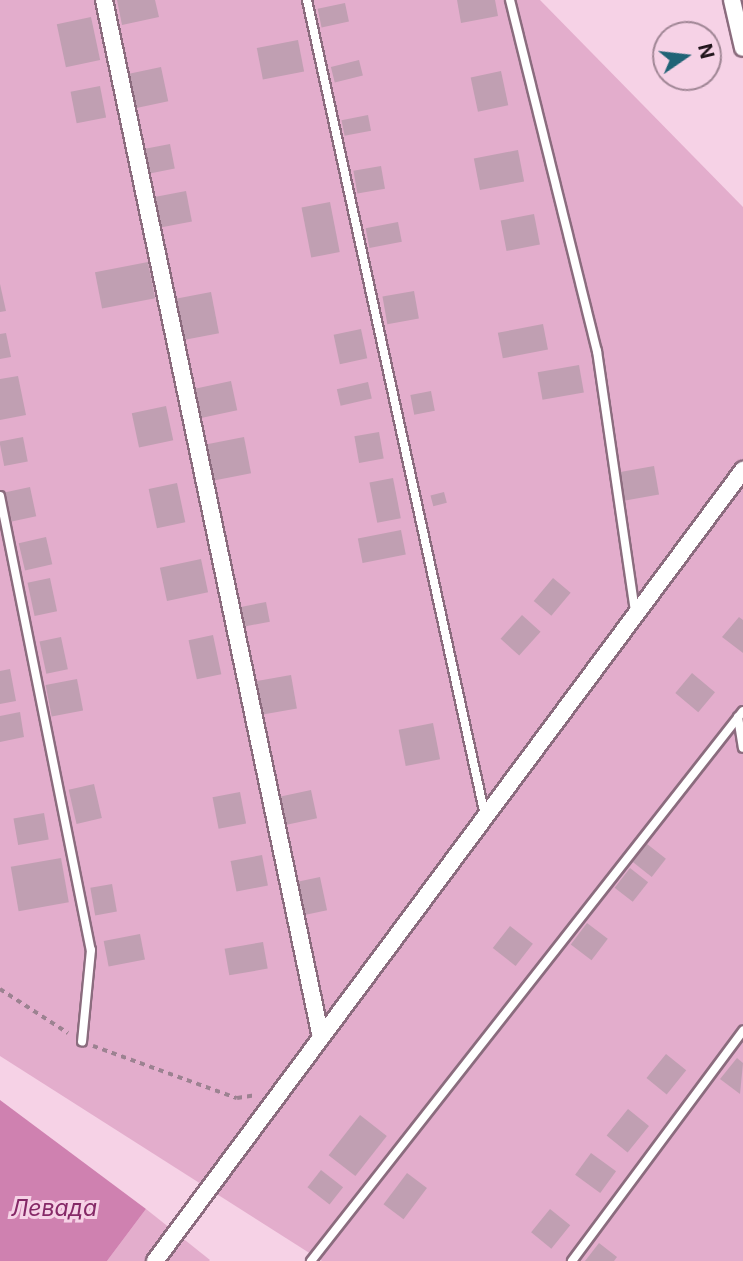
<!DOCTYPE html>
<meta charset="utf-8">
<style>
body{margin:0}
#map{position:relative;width:743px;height:1261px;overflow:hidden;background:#f6d2e6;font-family:Inter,sans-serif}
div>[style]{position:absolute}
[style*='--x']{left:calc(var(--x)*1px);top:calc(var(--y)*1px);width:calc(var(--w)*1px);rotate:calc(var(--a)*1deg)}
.green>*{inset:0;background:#e3adcc}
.water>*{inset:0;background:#cf81b0}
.building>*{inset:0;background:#c09fb2;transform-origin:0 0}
.path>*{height:3.5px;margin-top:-1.75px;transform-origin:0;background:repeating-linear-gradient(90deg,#9c8291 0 5px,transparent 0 10px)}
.roads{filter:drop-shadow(2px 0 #8b6c7e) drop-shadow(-2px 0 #8b6c7e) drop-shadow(0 2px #8b6c7e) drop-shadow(0 -2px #8b6c7e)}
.service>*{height:8px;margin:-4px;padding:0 4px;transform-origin:4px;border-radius:4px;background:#fff}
.minor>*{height:16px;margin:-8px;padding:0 8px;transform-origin:8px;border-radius:8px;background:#fff}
span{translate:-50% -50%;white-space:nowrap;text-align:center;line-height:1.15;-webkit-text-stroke:6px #f6d2e6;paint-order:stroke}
.water-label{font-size:23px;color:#852967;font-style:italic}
.north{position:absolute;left:652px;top:21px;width:70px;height:70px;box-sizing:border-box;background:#f6d2e6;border:2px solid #a08695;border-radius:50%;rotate:76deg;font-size:19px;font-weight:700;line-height:28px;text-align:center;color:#20141b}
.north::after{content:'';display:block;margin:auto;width:24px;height:32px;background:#206376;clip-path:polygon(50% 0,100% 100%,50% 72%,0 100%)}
</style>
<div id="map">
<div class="green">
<i style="clip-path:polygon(0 0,540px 0,743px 207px,743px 1261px,322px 1261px,0 1056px)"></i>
<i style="clip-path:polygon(146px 1209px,210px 1260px,209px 1261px,107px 1261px)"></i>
</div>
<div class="water">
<i style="clip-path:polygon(0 1100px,146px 1209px,107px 1261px,0 1261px)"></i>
</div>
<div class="building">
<i style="clip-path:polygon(117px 0,155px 0,159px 17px,122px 25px)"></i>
<i style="clip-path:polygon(457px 0,495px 0,498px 16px,461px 23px)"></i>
<i style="left:345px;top:3px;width:19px;height:28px;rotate:78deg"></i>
<i style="left:91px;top:17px;width:44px;height:35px;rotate:78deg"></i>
<i style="left:298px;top:40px;width:32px;height:42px;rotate:79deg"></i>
<i style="left:359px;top:60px;width:16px;height:29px;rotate:76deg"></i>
<i style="left:161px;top:67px;width:35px;height:35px;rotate:78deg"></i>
<i style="left:501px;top:71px;width:35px;height:31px;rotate:78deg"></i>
<i style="left:100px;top:86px;width:32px;height:30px;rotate:79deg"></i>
<i style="left:368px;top:115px;width:16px;height:27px;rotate:79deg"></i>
<i style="left:170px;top:144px;width:25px;height:28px;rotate:79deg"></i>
<i style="left:518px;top:150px;width:32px;height:45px;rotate:79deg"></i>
<i style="left:381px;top:166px;width:23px;height:28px;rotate:80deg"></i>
<i style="left:186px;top:191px;width:31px;height:32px;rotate:79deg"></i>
<i style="left:330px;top:202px;width:51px;height:29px;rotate:79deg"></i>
<i style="left:534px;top:214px;width:31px;height:34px;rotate:79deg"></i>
<i style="left:398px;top:222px;width:20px;height:33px;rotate:79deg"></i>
<i style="left:148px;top:262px;width:37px;height:54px;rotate:79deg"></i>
<i style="clip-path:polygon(0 284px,6px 311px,0 312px)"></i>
<i style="left:414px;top:291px;width:28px;height:32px;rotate:80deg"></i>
<i style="left:211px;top:292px;width:42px;height:36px;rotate:79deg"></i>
<i style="left:543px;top:324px;width:26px;height:46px;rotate:79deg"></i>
<i style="left:361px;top:329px;width:30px;height:28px;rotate:78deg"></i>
<i style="clip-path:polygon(6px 333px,11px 357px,0 359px,0 334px)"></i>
<i style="left:579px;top:365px;width:28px;height:42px;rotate:80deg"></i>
<i style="clip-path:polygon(18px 376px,26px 415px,0 420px,0 379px)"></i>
<i style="left:231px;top:381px;width:30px;height:37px;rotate:78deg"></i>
<i style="left:368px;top:382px;width:17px;height:32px;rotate:77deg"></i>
<i style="left:431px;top:391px;width:20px;height:21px;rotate:79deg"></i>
<i style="left:166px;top:406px;width:35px;height:35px;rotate:78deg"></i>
<i style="left:379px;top:432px;width:27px;height:25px;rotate:80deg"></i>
<i style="left:23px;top:437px;width:25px;height:24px;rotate:79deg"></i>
<i style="left:244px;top:437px;width:37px;height:39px;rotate:79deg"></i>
<i style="left:654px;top:466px;width:29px;height:37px;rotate:80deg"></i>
<i style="left:393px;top:478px;width:41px;height:24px;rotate:79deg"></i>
<i style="left:177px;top:483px;width:40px;height:29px;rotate:78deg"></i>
<i style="left:30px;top:487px;width:30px;height:25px;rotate:78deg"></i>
<i style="left:444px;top:492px;width:11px;height:14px;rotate:75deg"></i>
<i style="left:401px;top:530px;width:25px;height:44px;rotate:79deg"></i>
<i style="left:46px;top:537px;width:28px;height:28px;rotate:77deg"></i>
<i style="left:201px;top:559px;width:34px;height:42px;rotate:78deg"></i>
<i style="left:50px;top:578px;width:34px;height:23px;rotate:78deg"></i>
<i style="left:553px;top:578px;width:23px;height:30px;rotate:40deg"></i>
<i style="left:266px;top:602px;width:20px;height:27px;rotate:79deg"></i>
<i style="left:522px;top:615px;width:25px;height:32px;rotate:42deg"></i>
<i style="clip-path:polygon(739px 617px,743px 620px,743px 653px,722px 637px)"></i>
<i style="left:213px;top:635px;width:40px;height:25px;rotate:78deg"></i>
<i style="left:61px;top:637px;width:33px;height:22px;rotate:78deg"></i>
<i style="clip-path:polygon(10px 669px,16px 701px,0 704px,0 671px)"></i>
<i style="left:692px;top:673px;width:30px;height:26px;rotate:40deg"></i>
<i style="left:291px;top:675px;width:34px;height:36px;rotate:80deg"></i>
<i style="left:77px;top:679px;width:32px;height:32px;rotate:79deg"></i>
<i style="clip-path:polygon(20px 712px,24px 737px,0 742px,0 716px)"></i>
<i style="left:433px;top:723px;width:37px;height:35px;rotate:79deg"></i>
<i style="left:94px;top:784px;width:35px;height:26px;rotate:77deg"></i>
<i style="left:311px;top:790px;width:29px;height:31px;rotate:78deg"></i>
<i style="left:240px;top:792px;width:32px;height:28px;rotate:79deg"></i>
<i style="left:44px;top:813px;width:27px;height:31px;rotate:80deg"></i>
<i style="left:647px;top:844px;width:24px;height:23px;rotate:38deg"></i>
<i style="left:262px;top:855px;width:31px;height:32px;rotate:79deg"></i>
<i style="left:61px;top:858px;width:45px;height:51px;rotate:80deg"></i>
<i style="left:630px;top:868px;width:23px;height:25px;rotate:38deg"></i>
<i style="left:320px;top:877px;width:34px;height:23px;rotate:78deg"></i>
<i style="left:112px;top:884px;width:28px;height:22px;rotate:80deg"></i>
<i style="left:587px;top:923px;width:26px;height:27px;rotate:37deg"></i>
<i style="left:510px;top:926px;width:29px;height:28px;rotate:38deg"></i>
<i style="left:140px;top:934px;width:26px;height:37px;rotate:79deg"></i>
<i style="left:263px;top:942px;width:27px;height:39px;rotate:80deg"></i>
<i style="left:666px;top:1054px;width:26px;height:31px;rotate:39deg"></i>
<i style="clip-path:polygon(737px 1058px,743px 1063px,740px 1094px,720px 1079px)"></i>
<i style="left:628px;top:1109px;width:27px;height:34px;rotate:39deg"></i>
<i style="left:360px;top:1115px;width:34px;height:51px;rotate:38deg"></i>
<i style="left:591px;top:1153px;width:31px;height:27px;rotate:36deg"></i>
<i style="left:321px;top:1170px;width:28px;height:22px;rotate:38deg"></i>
<i style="left:407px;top:1173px;width:25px;height:39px;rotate:37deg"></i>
<i style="left:550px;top:1209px;width:26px;height:30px;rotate:39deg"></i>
<i style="clip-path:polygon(599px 1243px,617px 1257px,614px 1261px,585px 1261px)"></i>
</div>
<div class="path">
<i style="--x:0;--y:989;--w:81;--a:32.9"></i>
<i style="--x:93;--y:1046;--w:153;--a:19.9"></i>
<i style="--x:237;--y:1098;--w:18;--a:-9"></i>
</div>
<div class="roads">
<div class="service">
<i style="--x:307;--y:0;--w:835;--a:77.69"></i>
<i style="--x:510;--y:0;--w:362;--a:76.1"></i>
<i style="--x:597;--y:351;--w:265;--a:81.7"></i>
<i style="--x:0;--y:496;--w:463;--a:78.7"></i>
<i style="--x:91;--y:950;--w:92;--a:95.6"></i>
<i style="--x:738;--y:717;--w:31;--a:81"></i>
<i style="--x:311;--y:1261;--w:699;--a:-51.85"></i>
<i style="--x:572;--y:1261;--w:287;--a:-53.4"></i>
</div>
<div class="minor">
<i style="--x:104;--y:0;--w:1055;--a:78.19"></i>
<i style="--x:732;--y:0;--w:49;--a:77.1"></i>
<i style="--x:155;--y:1261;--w:986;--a:-53.37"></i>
</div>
</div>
<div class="water-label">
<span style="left:54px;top:1208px">Левада</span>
</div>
<div class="north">N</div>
</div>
